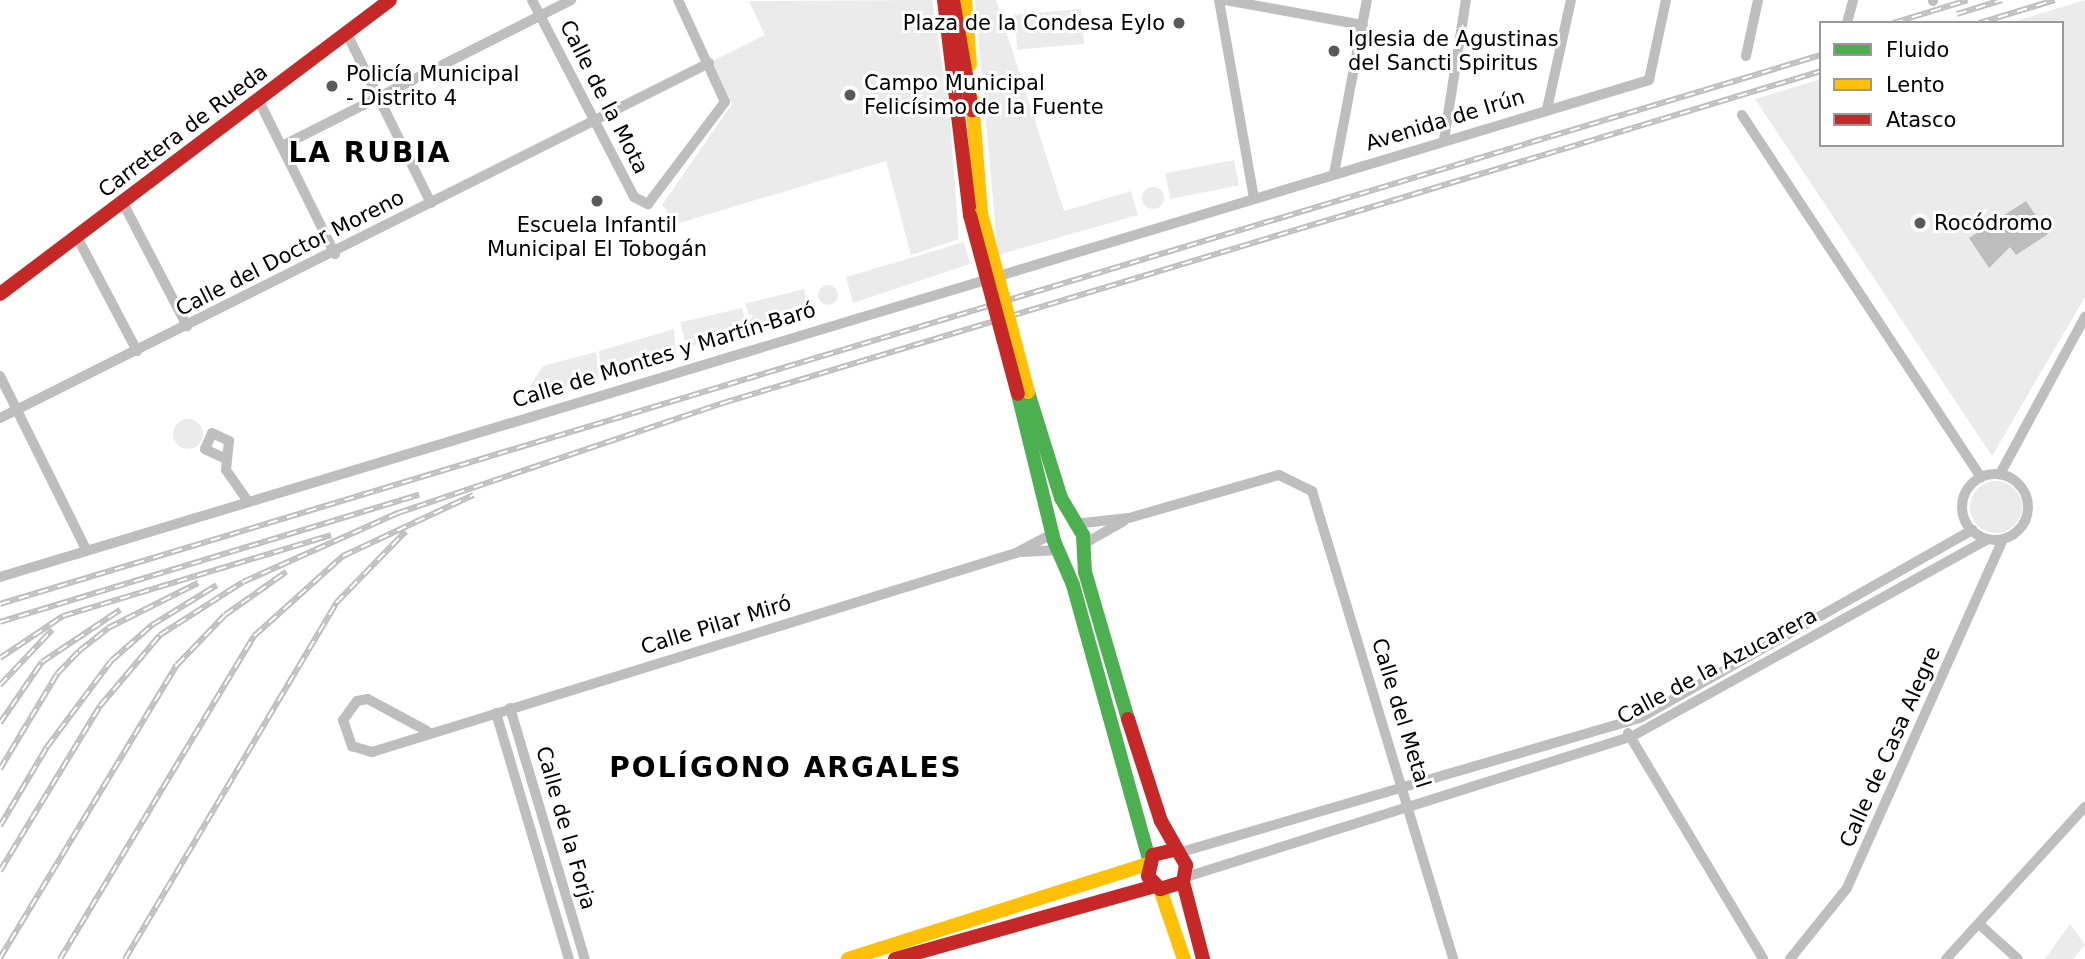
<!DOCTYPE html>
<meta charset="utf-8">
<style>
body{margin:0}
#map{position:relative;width:2085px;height:959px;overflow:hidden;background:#fff;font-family:"DejaVu Sans",sans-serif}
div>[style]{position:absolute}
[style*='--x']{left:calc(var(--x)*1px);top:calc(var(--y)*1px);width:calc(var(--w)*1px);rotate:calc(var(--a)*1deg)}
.green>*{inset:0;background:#ebebeb;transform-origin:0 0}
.round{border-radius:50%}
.water>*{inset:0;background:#bdbdbd}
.street>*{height:10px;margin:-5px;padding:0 5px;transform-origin:5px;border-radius:5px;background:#bebebe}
.street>.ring{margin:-5px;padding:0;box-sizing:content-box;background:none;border:10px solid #bebebe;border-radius:50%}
.fast>*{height:14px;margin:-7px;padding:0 7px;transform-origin:7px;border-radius:7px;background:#4caf50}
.slow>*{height:14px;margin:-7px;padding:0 7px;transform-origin:7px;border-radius:7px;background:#ffc107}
.jam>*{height:14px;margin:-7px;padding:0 7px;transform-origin:7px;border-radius:7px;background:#c62828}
.rail>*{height:6px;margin-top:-3px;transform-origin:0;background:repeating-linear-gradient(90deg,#fff 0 10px,#bebebe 0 20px);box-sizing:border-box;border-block:2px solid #bebebe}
.slow-bridge>*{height:14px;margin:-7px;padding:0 7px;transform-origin:7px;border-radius:7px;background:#ffc107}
.jam-bridge>*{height:14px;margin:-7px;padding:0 7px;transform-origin:7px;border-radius:7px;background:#c62828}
.dots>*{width:19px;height:19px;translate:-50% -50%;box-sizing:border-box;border:4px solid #fff;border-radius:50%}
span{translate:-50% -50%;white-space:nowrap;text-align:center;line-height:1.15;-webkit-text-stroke:6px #fff;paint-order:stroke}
.poi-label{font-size:21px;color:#000}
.right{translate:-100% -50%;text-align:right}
.left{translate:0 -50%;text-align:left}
.street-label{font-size:21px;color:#000}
.district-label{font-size:28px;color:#000;font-weight:700;letter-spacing:2px}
.legend{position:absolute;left:1819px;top:21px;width:245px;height:126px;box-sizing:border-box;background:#fff;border:2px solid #999;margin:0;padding:9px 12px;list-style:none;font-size:21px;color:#000}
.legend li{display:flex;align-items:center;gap:14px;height:35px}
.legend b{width:35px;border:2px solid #999}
</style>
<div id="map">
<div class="green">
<i style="clip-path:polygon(932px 0,949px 107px,959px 239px,911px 255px,886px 161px,676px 224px,662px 205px,732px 104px,709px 63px,765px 35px,749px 1px)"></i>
<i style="clip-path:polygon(975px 0,996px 0,1064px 211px,1131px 191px,1138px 215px,998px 255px)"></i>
<i style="clip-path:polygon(2085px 0,2085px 297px,1992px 456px,1755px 99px,1821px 79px,1821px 145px,2062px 145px,2062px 23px,2009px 23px)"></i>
<i style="left:1081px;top:9px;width:35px;height:67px;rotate:85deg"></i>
<i style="left:1234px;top:160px;width:26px;height:70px;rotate:79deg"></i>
<i class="round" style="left:1142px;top:187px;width:22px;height:22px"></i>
<i style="clip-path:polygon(964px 242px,970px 264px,853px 303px,846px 277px)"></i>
<i class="round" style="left:818px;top:285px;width:20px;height:20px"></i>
<i style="left:804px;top:289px;width:25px;height:60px;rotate:76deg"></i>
<i style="left:742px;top:308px;width:26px;height:63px;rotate:77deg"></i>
<i style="clip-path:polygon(674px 329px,676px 354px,601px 377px,599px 351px)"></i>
<i style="clip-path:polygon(596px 352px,599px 377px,523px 397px,543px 366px)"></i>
<i class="round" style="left:173px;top:419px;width:30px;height:30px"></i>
<i class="round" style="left:1970px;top:481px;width:52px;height:52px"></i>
<i style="clip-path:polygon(2070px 924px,2085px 945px,2073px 959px,2045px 959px)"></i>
</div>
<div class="water">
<i style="clip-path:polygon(2026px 201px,2048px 234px,2016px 255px,2010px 247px,1989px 268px,1969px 238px)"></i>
</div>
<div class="street">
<i style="--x:532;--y:0;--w:222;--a:62.6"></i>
<i style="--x:634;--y:197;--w:16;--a:27"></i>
<i style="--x:648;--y:204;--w:128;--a:-53"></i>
<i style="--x:725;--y:102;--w:112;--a:-114.7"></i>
<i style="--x:1219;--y:0;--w:201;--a:80"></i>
<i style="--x:1225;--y:0;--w:140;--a:10.3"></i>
<i style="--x:1933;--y:1;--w:1;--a:-90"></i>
<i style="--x:1847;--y:23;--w:24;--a:-75"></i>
<i style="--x:346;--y:32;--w:191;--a:63.6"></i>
<i style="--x:1746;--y:56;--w:57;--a:-77.9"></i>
<i style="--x:259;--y:101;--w:171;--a:63.6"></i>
<i style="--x:1547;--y:109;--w:112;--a:-77.6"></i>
<i style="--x:1742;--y:115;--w:434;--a:56.6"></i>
<i style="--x:1444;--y:140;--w:142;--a:-81.1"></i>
<i style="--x:282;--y:146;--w:324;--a:-26.8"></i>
<i style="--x:1334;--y:174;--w:177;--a:-79.3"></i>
<i style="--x:123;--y:203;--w:139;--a:62.5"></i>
<i style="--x:77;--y:237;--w:129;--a:62.2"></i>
<i style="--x:0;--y:376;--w:195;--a:63.6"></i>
<i style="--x:0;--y:418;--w:793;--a:-26.6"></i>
<i style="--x:224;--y:458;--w:21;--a:-155"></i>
<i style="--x:205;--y:449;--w:17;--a:-66"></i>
<i style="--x:212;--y:433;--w:19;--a:25"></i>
<i style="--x:229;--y:441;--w:29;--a:96"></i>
<i style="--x:226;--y:470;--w:39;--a:55"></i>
<i style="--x:2000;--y:474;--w:179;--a:-61.6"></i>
<i class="ring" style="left:1962px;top:474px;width:56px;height:56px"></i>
<i style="--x:1074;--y:524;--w:55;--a:-6.2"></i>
<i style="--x:1129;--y:518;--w:156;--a:-16"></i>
<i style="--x:1279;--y:475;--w:37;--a:26"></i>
<i style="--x:1312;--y:491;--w:489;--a:73.2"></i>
<i style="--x:1082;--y:545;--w:48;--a:-29.7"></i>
<i style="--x:1022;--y:552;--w:37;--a:-3"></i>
<i style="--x:0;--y:577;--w:1722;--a:-16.77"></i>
<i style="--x:1649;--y:80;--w:82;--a:-78"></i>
<i style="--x:510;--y:708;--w:262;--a:73.4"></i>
<i style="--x:496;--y:713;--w:257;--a:73.5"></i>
<i style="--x:427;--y:731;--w:67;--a:-151.5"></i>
<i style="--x:368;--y:699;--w:11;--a:170"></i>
<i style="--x:357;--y:701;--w:24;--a:126"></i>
<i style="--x:343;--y:720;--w:28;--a:71"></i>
<i style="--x:352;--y:746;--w:21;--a:17"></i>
<i style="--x:372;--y:752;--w:674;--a:-17.17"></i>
<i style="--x:1016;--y:553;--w:43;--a:-27.8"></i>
<i style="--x:1628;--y:733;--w:263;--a:59.1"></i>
<i style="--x:1178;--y:853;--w:481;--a:-16.3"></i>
<i style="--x:1640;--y:718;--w:382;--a:-29.5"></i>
<i style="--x:1186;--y:877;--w:467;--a:-17.5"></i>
<i style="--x:1631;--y:737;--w:408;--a:-29"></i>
<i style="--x:1979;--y:924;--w:52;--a:41.9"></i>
<i style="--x:1790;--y:959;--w:91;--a:-51.2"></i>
<i style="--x:1847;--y:888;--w:382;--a:-65.9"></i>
<i style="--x:1946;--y:959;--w:206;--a:-47.6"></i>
</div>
<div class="fast">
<i style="--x:1028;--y:392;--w:111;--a:72.7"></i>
<i style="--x:1061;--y:498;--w:43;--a:59.3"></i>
<i style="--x:1083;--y:535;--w:37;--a:87"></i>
<i style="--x:1085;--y:572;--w:153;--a:73.7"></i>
<i style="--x:1018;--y:394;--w:151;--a:76.2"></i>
<i style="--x:1054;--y:541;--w:48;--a:66.6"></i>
<i style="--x:1073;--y:585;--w:284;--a:74.5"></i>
</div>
<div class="slow">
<i style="--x:965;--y:0;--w:65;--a:85.6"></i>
<i style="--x:972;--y:99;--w:114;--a:85.5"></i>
<i style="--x:1160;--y:889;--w:74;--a:71.1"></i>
<i style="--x:848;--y:959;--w:314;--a:-17.6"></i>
</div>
<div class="jam">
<i style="--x:944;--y:0;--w:217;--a:83.1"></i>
<i style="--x:953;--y:0;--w:112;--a:80.2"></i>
<i style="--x:0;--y:294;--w:488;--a:-37"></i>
<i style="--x:1128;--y:719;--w:107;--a:72.1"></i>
<i style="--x:1161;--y:821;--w:51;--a:60.4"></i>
<i style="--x:1186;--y:865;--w:17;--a:100"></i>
<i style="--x:1183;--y:882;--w:80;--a:75.4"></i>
<i style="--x:1174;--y:850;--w:22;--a:167"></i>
<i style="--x:1153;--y:855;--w:22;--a:103"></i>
<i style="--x:1148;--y:876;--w:18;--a:47"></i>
<i style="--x:1160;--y:889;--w:24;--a:-17"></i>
<i style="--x:895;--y:959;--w:270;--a:-15.7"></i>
</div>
<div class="rail">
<i style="--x:1957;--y:14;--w:47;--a:-17.3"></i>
<i style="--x:1893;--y:23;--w:78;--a:-17"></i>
<i style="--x:1979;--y:23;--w:79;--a:-16.8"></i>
<i style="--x:0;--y:604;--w:1902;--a:-16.78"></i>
<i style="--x:0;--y:622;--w:438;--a:-16.9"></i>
<i style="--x:0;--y:658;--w:76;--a:-33.7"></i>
<i style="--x:63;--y:616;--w:280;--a:-16.8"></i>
<i style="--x:0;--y:685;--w:76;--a:-46.6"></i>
<i style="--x:0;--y:723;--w:74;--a:-55.5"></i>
<i style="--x:42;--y:662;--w:94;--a:-33.7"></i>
<i style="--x:0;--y:769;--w:111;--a:-59"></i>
<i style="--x:57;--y:674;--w:32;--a:-46"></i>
<i style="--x:79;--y:651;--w:37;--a:-38"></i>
<i style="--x:108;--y:628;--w:101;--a:-26.6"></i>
<i style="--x:0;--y:826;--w:92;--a:-59.3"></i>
<i style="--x:47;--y:747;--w:107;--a:-53.3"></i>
<i style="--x:111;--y:661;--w:55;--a:-41.3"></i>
<i style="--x:152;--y:625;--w:76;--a:-31.6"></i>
<i style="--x:0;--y:871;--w:193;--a:-58.8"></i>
<i style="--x:100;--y:706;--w:93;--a:-49.8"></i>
<i style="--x:160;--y:635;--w:98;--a:-32.6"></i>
<i style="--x:243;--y:582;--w:170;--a:-24"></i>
<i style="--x:398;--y:513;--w:343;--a:-18.7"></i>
<i style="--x:723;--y:403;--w:1147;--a:-16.82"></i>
<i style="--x:0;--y:958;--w:342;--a:-58.9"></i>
<i style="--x:177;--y:665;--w:69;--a:-46.2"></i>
<i style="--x:225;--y:615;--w:75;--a:-35.2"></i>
<i style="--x:60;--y:959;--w:377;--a:-59"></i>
<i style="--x:254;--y:636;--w:120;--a:-42"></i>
<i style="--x:343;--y:556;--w:144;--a:-25.1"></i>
<i style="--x:125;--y:959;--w:414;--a:-59.3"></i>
<i style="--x:336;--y:603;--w:100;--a:-45.8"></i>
</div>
<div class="slow-bridge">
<i style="--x:981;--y:213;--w:185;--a:75.3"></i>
</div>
<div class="jam-bridge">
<i style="--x:970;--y:215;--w:185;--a:75"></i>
</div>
<div class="dots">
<i style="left:1179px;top:23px;background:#595959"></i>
<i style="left:1334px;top:51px;background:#595959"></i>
<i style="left:332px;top:86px;background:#595959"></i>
<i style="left:850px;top:95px;background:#595959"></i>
<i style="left:597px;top:201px;background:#595959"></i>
<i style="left:1920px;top:223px;background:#595959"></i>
</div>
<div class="poi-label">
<span class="right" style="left:1165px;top:23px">Plaza de la Condesa Eylo</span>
<span class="left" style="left:1348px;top:51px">Iglesia de Agustinas<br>del Sancti Spiritus</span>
<span class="left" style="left:346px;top:86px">Policía Municipal<br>- Distrito 4</span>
<span class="left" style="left:864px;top:95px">Campo Municipal<br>Felicísimo de la Fuente</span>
<span class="left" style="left:1934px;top:223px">Rocódromo</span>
<span style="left:597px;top:237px">Escuela Infantil<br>Municipal El Tobogán</span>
</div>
<div class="street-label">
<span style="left:604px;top:97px;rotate:63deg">Calle de la Mota</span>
<span style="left:1445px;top:120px;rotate:-17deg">Avenida de Irún</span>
<span style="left:183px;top:131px;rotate:-37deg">Carretera de Rueda</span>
<span style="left:290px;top:253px;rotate:-27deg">Calle del Doctor Moreno</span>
<span style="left:664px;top:355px;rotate:-17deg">Calle de Montes y Martín-Baró</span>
<span style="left:716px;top:625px;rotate:-17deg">Calle Pilar Miró</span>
<span style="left:1717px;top:666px;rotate:-28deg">Calle de la Azucarera</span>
<span style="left:1401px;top:713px;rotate:73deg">Calle del Metal</span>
<span style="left:1890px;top:747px;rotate:-66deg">Calle de Casa Alegre</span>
<span style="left:566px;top:828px;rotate:74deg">Calle de la Forja</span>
</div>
<div class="district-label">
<span style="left:370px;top:153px">LA RUBIA</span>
<span style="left:786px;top:768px">POLÍGONO ARGALES</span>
</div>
<ul class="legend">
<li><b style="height:9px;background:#4caf50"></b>Fluido</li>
<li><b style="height:9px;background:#ffc107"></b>Lento</li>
<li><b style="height:9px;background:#c62828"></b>Atasco</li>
</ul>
</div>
